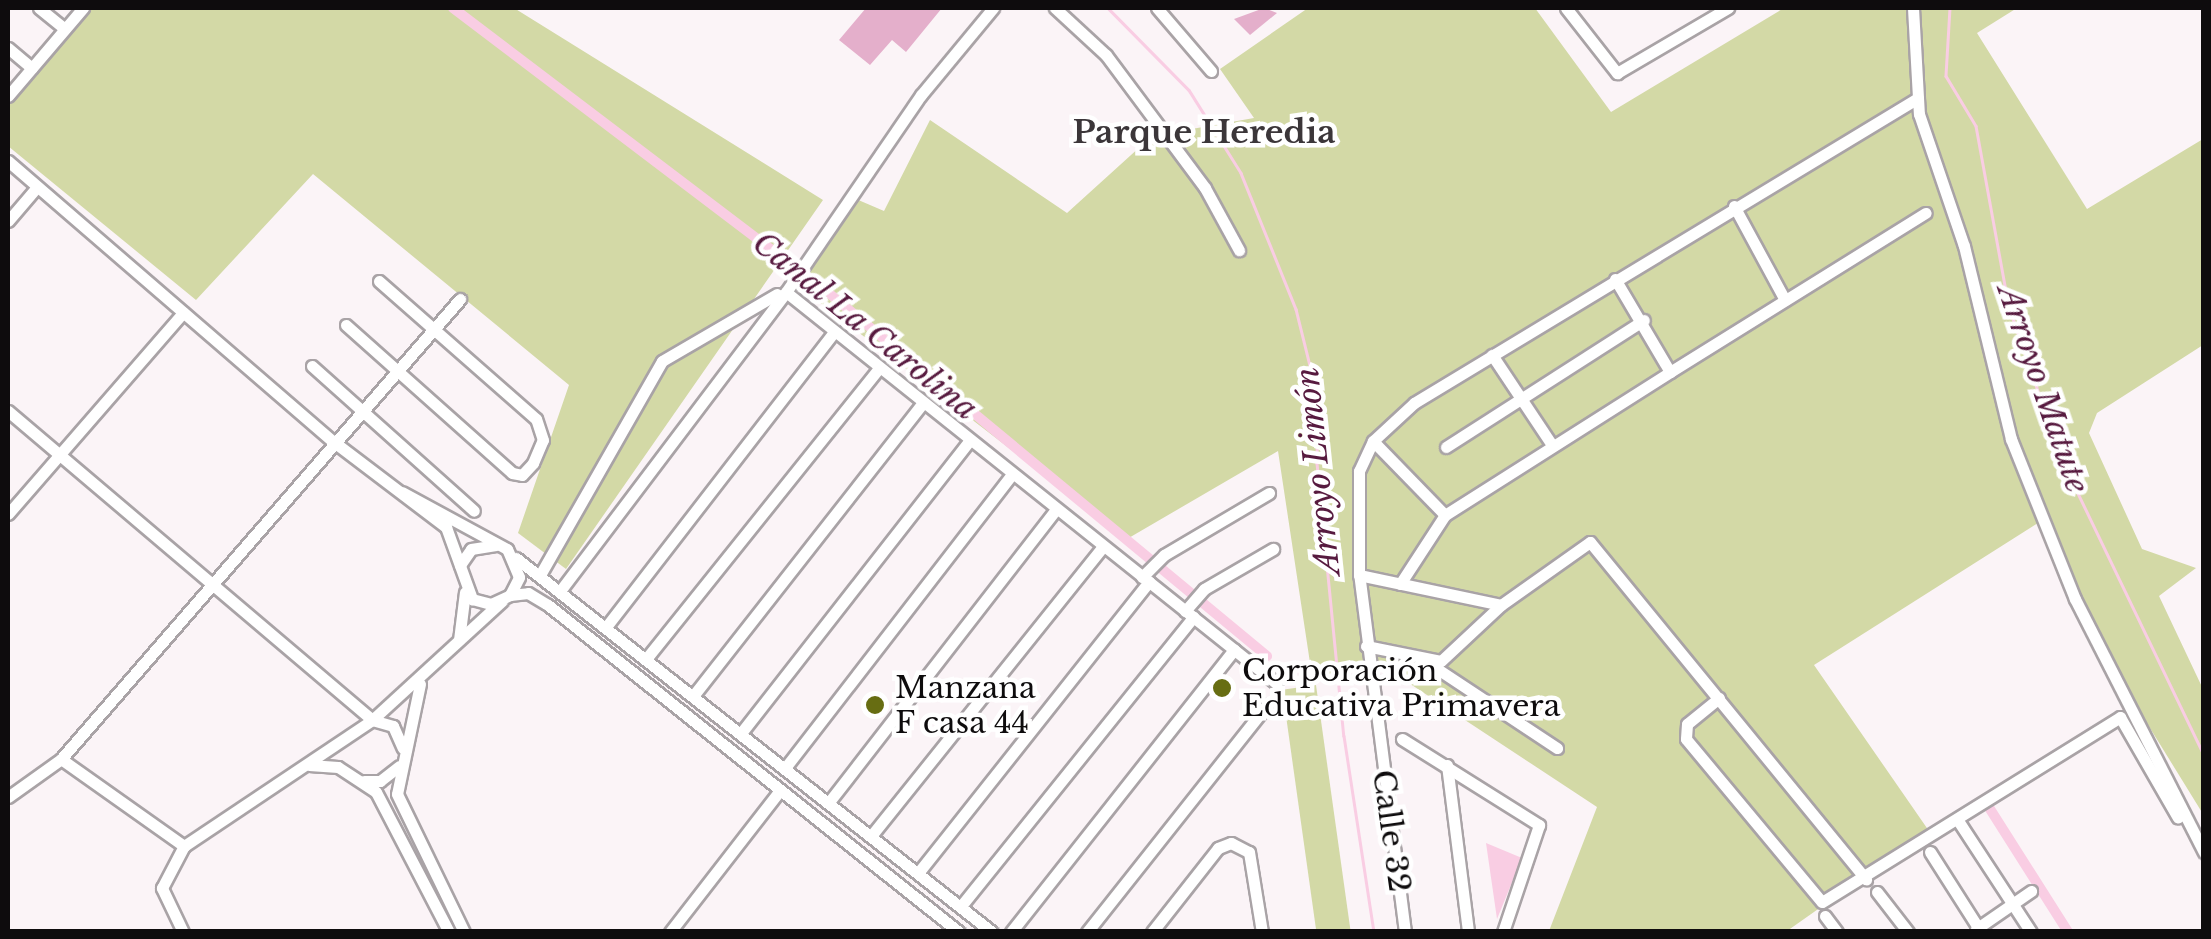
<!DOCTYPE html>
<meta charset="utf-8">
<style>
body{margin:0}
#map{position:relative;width:2211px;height:939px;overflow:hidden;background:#fbf4f7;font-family:"Libre Baskerville",serif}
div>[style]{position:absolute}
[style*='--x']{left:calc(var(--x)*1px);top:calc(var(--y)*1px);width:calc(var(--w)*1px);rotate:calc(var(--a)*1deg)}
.green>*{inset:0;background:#d3d9a6;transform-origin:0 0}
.water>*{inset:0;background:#f9cde3}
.stream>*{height:2.5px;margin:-1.25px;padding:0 1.25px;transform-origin:1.25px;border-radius:1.25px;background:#f9cde3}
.canal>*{height:10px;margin:-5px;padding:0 5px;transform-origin:5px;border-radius:5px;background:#f9cde3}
.building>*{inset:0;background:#e4afcb}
.roads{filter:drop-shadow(2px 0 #a9a3a6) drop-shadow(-2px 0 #a9a3a6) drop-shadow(0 2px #a9a3a6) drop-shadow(0 -2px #a9a3a6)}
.minor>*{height:11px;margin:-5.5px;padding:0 5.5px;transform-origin:5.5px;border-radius:5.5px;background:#fff}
.dots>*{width:28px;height:28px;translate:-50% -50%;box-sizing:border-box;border:5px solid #fff;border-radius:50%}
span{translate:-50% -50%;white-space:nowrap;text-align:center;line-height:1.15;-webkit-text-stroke:9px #fff;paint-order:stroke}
.poi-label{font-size:30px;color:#0e0c0d}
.left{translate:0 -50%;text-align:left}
.street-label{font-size:30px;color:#0e0c0d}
.neighbourhood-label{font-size:32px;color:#3b3639;font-weight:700}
.water-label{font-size:32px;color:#571a3f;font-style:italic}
.frame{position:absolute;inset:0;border:10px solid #0e0c0d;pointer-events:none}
</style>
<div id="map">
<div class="green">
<i style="clip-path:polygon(90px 8px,514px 8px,823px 200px,566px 569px,518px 533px,569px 385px,313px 174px,196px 300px,8px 146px,8px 104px)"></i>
<i style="clip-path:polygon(1308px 8px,1535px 8px,1611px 112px,1784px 8px,2017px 8px,1977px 33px,2087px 209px,2203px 139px,2203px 345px,2097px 413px,2089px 433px,2142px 549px,2196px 568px,2159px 596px,2203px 689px,2203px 814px,2087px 626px,2049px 516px,1814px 665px,1929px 831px,1787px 931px,1549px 931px,1597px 807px,1383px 666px,1312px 676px,1278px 451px,1127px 539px,797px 285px,856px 199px,884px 211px,930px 120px,1067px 213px,1152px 136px,1254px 118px,1220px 69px)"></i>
<i style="left:1316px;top:685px;width:248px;height:34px;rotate:82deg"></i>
</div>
<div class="water">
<i style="clip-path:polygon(1486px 843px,1522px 858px,1497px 919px)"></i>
</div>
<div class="stream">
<i style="--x:1108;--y:8;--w:115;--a:45.4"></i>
<i style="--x:1189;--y:90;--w:98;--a:57.9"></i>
<i style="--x:1241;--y:173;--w:147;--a:68"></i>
<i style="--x:1296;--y:309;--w:92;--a:76.1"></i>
<i style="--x:1318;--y:398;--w:65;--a:90.9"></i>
<i style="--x:1317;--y:463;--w:274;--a:84.4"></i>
<i style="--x:1344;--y:736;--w:198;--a:81.3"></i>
<i style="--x:1950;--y:8;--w:68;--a:93.4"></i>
<i style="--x:1946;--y:76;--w:58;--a:59"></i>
<i style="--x:1976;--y:126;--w:184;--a:79.7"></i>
<i style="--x:2009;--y:307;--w:162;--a:70.9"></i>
<i style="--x:2062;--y:460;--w:327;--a:64.3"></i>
</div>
<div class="canal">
<i style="--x:453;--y:8;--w:467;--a:37.2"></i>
<i style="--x:825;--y:290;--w:574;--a:39.63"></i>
<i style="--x:1990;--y:809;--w:146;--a:57.6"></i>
</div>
<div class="building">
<i style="clip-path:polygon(866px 8px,942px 8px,906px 52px,892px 40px,870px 65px,839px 40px)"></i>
<i style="clip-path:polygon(1264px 8px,1277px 13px,1250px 35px,1234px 19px)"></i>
</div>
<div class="roads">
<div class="minor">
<i style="--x:39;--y:8;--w:33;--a:39"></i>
<i style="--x:1055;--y:8;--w:69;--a:42.7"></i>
<i style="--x:1106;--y:55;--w:166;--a:53.3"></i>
<i style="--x:1205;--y:188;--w:71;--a:61.3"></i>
<i style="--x:1157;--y:8;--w:83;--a:49.4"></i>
<i style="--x:1566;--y:8;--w:83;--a:51.9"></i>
<i style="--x:1617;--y:73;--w:129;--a:-30.4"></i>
<i style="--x:1913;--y:8;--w:106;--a:86.8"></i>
<i style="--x:1919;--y:114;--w:139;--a:71.2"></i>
<i style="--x:1964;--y:246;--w:199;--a:76.3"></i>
<i style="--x:2011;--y:439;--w:172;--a:68.2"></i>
<i style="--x:2075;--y:599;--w:284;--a:63"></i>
<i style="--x:8;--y:48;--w:31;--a:40"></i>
<i style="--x:8;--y:96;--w:116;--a:-49.6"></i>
<i style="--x:8;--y:161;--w:430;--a:40.8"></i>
<i style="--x:334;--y:442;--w:141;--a:37.2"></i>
<i style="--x:446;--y:527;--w:77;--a:70.1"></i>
<i style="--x:472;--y:599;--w:20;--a:15"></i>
<i style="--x:491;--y:604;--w:21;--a:-25"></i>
<i style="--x:510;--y:595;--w:20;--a:-63"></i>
<i style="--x:519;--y:577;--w:30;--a:-113"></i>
<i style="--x:507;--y:549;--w:119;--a:-151.5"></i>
<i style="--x:1734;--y:206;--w:107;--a:61.5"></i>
<i style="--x:8;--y:221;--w:45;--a:-49.5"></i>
<i style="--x:786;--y:292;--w:628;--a:38.6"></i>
<i style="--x:346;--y:325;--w:222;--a:41.7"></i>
<i style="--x:512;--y:473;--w:10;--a:11"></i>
<i style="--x:522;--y:475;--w:16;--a:-47"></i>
<i style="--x:533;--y:463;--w:25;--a:-67"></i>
<i style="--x:543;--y:440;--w:22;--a:-108"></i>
<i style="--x:536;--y:419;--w:209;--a:-138.7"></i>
<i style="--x:1492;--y:355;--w:105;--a:56.3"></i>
<i style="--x:312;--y:366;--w:217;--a:41.8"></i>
<i style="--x:1670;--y:372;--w:301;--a:-31.9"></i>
<i style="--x:8;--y:411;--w:477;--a:40.3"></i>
<i style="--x:372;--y:720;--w:22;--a:16"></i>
<i style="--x:393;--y:726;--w:24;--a:66"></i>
<i style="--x:1373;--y:441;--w:103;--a:45.8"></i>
<i style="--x:1446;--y:447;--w:235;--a:-32.7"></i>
<i style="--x:8;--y:514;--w:267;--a:-49"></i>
<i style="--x:516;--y:558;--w:605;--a:38.16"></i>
<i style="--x:460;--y:565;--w:19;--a:-55"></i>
<i style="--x:471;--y:549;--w:25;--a:-9"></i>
<i style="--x:540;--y:575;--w:246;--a:-60.3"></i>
<i style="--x:662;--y:361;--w:133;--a:-30.2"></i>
<i style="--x:1359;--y:575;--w:145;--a:11.9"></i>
<i style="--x:1142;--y:577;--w:31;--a:-45"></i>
<i style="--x:1164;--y:555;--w:122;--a:-30.6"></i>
<i style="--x:1400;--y:584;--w:82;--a:-56.9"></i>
<i style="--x:1445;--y:515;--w:267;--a:-32.4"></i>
<i style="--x:1670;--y:372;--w:108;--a:-120.6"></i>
<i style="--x:560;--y:591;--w:375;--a:-52.9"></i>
<i style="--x:786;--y:292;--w:239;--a:-55.6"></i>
<i style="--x:921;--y:95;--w:113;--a:-50.4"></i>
<i style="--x:510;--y:595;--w:18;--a:-6"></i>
<i style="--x:528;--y:593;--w:23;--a:31"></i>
<i style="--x:548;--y:605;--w:525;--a:38.51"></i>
<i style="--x:1185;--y:611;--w:29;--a:-49"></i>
<i style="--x:1204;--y:589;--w:80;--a:-30.1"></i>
<i style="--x:606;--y:627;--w:373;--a:-52.3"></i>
<i style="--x:459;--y:640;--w:48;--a:-82.9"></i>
<i style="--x:1366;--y:646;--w:76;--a:11.3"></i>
<i style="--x:1441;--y:661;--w:82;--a:-43"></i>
<i style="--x:1501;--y:605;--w:109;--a:-35.3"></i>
<i style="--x:1590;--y:542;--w:436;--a:50.7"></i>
<i style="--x:646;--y:659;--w:373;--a:-51.3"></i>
<i style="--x:1427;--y:662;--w:156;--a:33.5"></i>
<i style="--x:420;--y:684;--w:112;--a:101.8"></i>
<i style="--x:397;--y:794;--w:153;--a:64.1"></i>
<i style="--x:693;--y:696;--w:372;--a:-51.9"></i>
<i style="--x:1719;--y:698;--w:41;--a:140.9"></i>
<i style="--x:1687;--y:724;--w:15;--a:94"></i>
<i style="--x:1686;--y:739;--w:212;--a:50.2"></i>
<i style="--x:1822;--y:902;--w:351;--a:-31.8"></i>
<i style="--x:2120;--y:717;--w:116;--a:60.1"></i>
<i style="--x:741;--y:733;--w:372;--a:-52"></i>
<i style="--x:1402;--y:739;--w:162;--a:32.1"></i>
<i style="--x:1539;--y:825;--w:113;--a:108.6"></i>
<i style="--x:61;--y:759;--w:151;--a:35.3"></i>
<i style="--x:309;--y:765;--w:29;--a:4"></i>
<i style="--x:338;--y:767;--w:45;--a:33.3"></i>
<i style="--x:376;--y:792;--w:158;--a:62.5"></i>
<i style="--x:1447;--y:765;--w:168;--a:82.8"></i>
<i style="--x:785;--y:768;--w:371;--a:-52.3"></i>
<i style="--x:364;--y:781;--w:16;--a:0"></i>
<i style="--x:380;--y:781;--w:24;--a:-38"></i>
<i style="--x:8;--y:797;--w:65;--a:-35.6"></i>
<i style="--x:61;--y:759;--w:609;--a:-49.06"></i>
<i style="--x:829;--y:802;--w:371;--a:-52.2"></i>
<i style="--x:1957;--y:819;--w:135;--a:56.8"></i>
<i style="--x:871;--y:836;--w:371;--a:-51.3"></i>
<i style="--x:1930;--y:852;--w:95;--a:57.5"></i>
<i style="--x:918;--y:873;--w:372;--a:-51.6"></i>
<i style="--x:1877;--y:892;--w:51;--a:52.2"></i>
<i style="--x:961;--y:906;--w:371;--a:-51.2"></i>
<i style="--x:1825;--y:916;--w:20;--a:53"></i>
<i style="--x:1976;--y:929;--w:67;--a:-34.6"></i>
<i style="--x:183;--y:932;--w:49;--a:-115.5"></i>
<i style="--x:162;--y:888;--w:47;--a:-62.4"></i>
<i style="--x:184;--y:846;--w:226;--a:-33.8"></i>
<i style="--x:372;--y:720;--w:176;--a:-42.5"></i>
<i style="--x:670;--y:932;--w:180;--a:-52.2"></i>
<i style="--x:1011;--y:932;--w:360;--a:-51.7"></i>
<i style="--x:1087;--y:932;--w:290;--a:-51.6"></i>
<i style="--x:1152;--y:932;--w:107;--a:-51.8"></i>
<i style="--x:1218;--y:848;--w:14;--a:-21"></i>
<i style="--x:1231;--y:843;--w:20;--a:27"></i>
<i style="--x:1249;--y:852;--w:81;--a:80.8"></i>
<i style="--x:1405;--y:932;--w:360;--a:-97.3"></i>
<i style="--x:1359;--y:575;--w:104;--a:-90"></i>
<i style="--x:1359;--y:471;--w:33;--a:-65"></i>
<i style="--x:1373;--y:441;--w:56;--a:-42.8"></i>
<i style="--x:1414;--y:403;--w:589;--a:-31.18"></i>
</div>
</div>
<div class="dots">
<i style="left:1222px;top:688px;background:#676d12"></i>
<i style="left:875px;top:705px;background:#676d12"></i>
</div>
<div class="poi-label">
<span class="left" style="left:1242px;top:688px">Corporación<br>Educativa Primavera</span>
<span class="left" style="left:895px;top:705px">Manzana<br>F casa 44</span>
</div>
<div class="street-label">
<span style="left:1391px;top:831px;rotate:82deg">Calle 32</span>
</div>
<div class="neighbourhood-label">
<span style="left:1204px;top:132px">Parque Heredia</span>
</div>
<div class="water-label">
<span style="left:865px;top:326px;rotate:39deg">Canal La Carolina</span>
<span style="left:2043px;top:389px;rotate:71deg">Arroyo Matute</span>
<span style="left:1318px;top:471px;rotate:-96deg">Arroyo Limón</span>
</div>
<div class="frame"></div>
</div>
